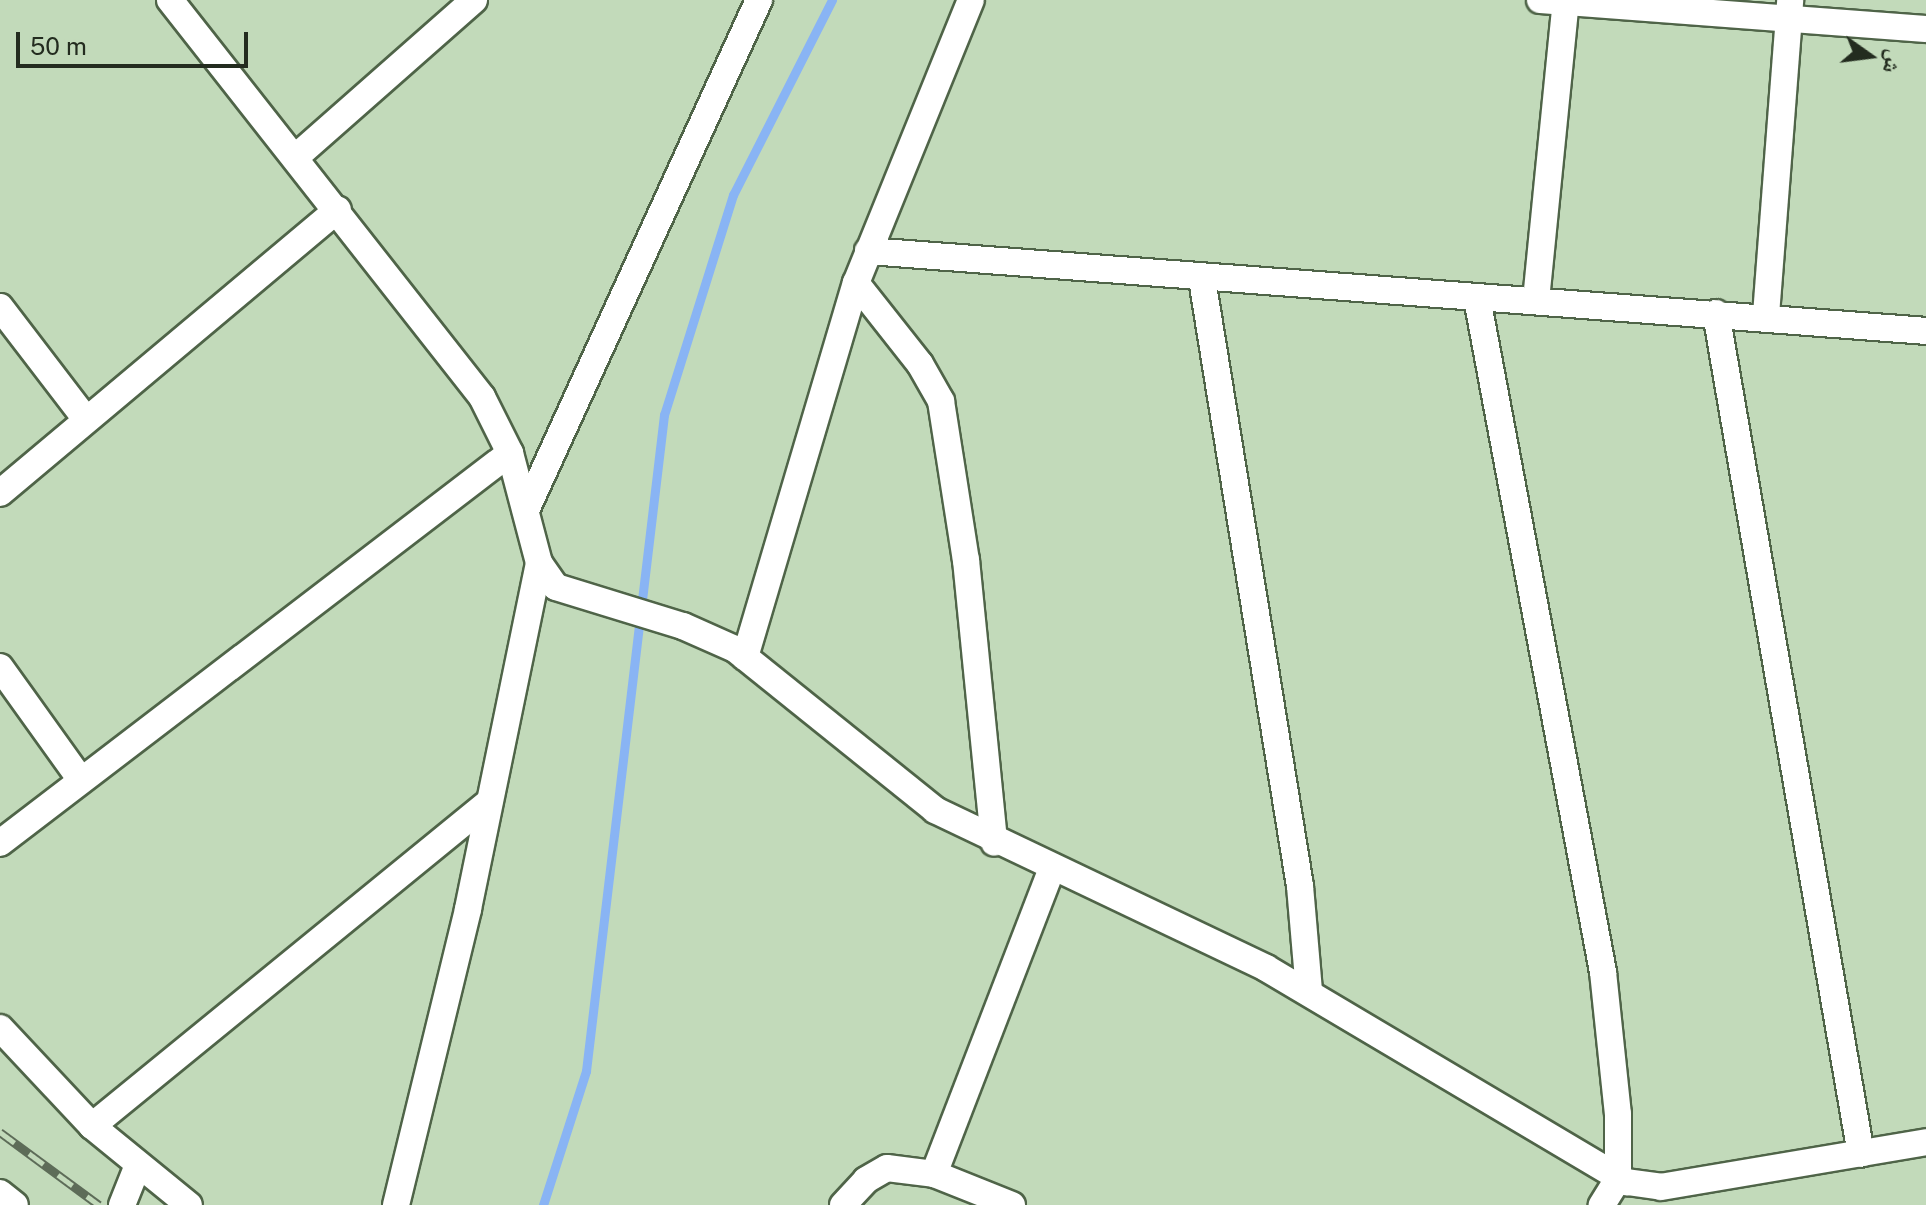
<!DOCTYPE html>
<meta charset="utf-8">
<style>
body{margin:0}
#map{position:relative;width:1926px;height:1205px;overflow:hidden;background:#c2daba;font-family:"Public Sans","Noto Naskh Arabic",sans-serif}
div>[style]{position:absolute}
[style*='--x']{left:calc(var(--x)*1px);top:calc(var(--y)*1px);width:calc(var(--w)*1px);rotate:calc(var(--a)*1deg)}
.stream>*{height:9px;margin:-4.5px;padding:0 4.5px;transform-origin:4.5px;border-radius:4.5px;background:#89b4f4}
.roads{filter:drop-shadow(2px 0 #4f6448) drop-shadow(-2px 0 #4f6448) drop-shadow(0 2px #4f6448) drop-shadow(0 -2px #4f6448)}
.street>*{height:26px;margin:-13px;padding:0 13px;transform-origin:13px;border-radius:13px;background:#fff}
.rail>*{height:9px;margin-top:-4.5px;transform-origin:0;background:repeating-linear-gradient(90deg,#c2daba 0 18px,#5d6c58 0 36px);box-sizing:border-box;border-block:2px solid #5d6c58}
span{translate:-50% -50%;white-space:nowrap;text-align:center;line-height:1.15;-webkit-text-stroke:8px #c2daba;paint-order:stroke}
.north{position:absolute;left:1830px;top:16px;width:80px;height:80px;-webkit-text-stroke:6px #c2daba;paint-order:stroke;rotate:104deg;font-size:22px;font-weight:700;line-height:32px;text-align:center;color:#232c1f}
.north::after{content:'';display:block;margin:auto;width:28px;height:36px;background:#232c1f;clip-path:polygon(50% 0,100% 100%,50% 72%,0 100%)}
.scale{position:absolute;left:16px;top:32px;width:232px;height:36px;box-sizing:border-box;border:4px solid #232c1f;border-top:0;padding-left:10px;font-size:24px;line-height:28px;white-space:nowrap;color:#232c1f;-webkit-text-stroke:6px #c2daba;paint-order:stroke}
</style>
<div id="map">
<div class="stream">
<i style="--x:543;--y:1205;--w:141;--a:-72.2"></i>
<i style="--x:586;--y:1071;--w:661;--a:-83.22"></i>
<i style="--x:664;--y:415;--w:231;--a:-72.6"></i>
<i style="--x:733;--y:195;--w:219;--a:-63.1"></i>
</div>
<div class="roads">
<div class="street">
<i style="--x:170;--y:0;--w:505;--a:51.84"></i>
<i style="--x:482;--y:397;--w:63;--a:63.4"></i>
<i style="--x:510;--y:453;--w:114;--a:75.2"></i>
<i style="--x:539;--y:563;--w:29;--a:55"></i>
<i style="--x:556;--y:587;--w:133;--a:17.1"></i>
<i style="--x:683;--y:626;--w:57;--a:23.9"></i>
<i style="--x:735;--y:649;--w:257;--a:38.8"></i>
<i style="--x:935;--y:810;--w:367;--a:25.5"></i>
<i style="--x:1266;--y:968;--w:420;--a:30.7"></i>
<i style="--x:1627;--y:1182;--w:34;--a:8"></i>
<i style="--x:1661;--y:1187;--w:269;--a:-9.6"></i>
<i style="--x:1540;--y:0;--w:387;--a:4.3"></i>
<i style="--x:297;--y:156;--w:236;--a:-41.4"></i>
<i style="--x:868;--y:251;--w:1061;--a:4.32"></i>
<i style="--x:1202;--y:279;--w:615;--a:80.83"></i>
<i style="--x:1300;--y:886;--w:105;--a:85.1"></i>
<i style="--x:856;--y:283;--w:103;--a:51.7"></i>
<i style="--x:920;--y:364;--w:43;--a:60.4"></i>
<i style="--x:941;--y:401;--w:161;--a:81.1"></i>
<i style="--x:966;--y:560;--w:284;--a:84.3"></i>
<i style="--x:1477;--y:298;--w:686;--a:79.41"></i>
<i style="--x:1603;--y:972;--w:143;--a:84"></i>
<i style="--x:1618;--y:1114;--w:65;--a:90"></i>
<i style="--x:1618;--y:1179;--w:31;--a:122"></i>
<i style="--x:1536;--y:300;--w:301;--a:-84.3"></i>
<i style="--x:0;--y:307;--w:140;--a:52.6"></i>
<i style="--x:1716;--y:313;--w:853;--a:80.22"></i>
<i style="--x:1766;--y:315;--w:316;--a:-85.6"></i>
<i style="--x:0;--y:493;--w:441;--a:-40"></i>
<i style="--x:526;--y:510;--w:561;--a:-65.45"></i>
<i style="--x:745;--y:657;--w:390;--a:-73.5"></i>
<i style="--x:856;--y:283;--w:305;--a:-67.9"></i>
<i style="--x:0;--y:667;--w:139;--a:54.4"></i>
<i style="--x:0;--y:843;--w:642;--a:-37.41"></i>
<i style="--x:0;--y:1028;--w:134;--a:46.8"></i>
<i style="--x:92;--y:1126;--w:125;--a:39.2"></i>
<i style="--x:92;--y:1126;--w:512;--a:-39.22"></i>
<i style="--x:0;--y:1193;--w:19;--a:39"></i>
<i style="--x:122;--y:1205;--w:43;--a:-68.2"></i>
<i style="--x:396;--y:1205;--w:305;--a:-76.3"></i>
<i style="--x:468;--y:909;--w:353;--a:-78.4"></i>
<i style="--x:843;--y:1205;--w:34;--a:-47"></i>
<i style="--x:866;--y:1180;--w:24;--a:-30"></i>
<i style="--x:887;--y:1168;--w:47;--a:7.3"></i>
<i style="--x:1012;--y:1205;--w:84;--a:-158.3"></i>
<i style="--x:934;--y:1174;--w:328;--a:-68.9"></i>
</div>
</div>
<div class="rail">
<i style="--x:0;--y:1132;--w:123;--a:36.4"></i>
</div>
<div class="north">ش</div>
<div class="scale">50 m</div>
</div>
